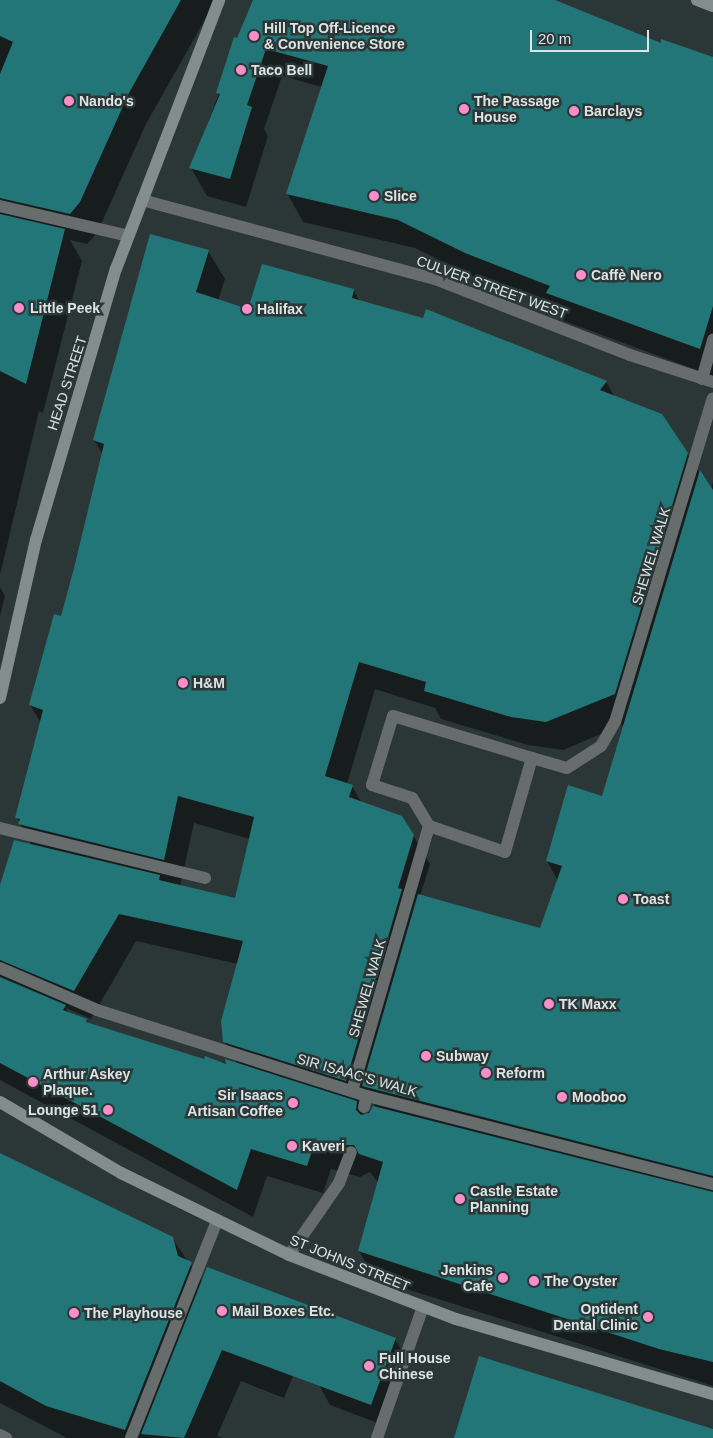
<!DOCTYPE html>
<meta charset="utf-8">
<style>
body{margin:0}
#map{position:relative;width:713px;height:1438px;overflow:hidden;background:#2b3737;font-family:Helvetica,sans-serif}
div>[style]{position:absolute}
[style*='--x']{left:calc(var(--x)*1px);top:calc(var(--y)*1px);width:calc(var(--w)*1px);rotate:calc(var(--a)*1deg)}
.shadow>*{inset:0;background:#0007}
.building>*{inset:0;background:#237678}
.lane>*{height:12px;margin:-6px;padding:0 6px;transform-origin:6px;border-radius:6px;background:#676d6d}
.street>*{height:12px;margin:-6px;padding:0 6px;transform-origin:6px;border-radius:6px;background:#676d6d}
.secondary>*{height:12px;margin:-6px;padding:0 6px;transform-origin:6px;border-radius:6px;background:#838d8d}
.dots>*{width:14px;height:14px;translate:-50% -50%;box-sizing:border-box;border:2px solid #2b3737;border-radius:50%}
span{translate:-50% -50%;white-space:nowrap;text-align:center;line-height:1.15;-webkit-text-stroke:5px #2b3737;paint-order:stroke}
.poi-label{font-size:14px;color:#dde4e4;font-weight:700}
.left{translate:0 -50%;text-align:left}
.right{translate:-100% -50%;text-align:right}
.street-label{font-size:14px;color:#dde4e4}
.scale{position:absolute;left:530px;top:30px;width:119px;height:22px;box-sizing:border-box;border:2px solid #dde4e4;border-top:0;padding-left:6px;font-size:15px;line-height:18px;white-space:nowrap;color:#dde4e4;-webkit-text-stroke:4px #2b3737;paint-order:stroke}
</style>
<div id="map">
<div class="shadow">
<i style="clip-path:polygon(0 0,216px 0,146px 124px,97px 233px,87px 244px,70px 240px,82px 261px,43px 413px,39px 411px,0 575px)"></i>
<i style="clip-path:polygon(254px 0,551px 0,662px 45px,713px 60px,713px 376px,564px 321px,558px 310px,482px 281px,415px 248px,303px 222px,287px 193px,322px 87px,282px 76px,264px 129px,268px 136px,246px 207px,207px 196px,191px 168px)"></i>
<i style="clip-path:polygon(evenodd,208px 251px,225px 279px,218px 301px,249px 310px,353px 290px,360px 301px,424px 319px,427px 310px,606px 382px,615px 397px,687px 453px,711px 489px,713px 482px,713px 1386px,375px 1279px,359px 1251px,378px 1183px,370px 1172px,360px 1177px,331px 1169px,323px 1193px,267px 1176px,253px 1217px,0 1080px,0 888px,32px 846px,17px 818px,41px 723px,30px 705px,62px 617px,103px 455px,94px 440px,208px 251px,375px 689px,435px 708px,441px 719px,528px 745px,563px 750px,625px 724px,603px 797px,547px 861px,558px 881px,541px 930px,420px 896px,430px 864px,413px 835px,362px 803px,352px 786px,347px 784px,375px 689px,208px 251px,194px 823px,250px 839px,236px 899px,180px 886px,194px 823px,208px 251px,136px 941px,238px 964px,224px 1041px,238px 1065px,205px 1060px,89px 1024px,86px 1020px,69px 1014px,66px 1008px,91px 1019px,136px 941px,208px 251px,367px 1092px,376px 1108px,364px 1115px,359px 1107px,367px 1092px)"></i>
<i style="clip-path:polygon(0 587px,5px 596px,0 616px)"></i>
<i style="clip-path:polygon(0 1154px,172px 1238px,203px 1283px,311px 1333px,284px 1398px,241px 1381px,217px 1436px,223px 1438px,67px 1438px,0 1403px)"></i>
<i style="clip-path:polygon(395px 1339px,407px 1360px,383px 1425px,330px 1405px,319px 1385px)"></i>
</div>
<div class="building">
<i style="clip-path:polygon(0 0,181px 0,129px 93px,80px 202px,70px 214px,0 198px,0 74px,13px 42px,0 36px)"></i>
<i style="clip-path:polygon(253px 0,555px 0,661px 43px,661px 39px,713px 57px,713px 306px,700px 349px,546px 293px,550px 286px,465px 253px,398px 220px,286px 194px,328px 66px,266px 49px,247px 105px,252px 107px,230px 179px,189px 168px,220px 94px,216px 93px,234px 37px,237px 38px)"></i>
<i style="clip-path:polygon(0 214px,65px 229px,26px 384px,0 371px)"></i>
<i style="clip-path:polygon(150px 234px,209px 250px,196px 292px,248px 309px,262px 264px,354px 289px,352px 298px,423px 318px,426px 309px,607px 381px,600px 390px,662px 414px,688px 453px,615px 694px,546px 722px,511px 717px,424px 691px,426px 682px,359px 662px,325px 776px,353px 785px,349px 797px,402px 816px,414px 835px,398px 888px,402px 889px,346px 1081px,223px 1042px,221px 1021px,243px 941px,119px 914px,74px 991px,0 960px,0 885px,14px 840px,160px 875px,159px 880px,235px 898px,254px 817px,178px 796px,164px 860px,18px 824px,20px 819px,15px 818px,43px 710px,29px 705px,54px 614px,61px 616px,74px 568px,104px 444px,93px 440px)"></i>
<i style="clip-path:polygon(700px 470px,713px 490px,713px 1176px,362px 1086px,418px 894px,540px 928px,562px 866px,546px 861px,568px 785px,602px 796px)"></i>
<i style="clip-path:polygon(0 977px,66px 1005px,63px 1010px,87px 1019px,86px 1022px,204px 1059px,205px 1056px,226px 1064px,225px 1059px,357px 1101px,356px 1110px,361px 1115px,369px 1113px,373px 1106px,713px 1192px,713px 1362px,659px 1349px,358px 1251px,383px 1162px,359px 1154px,354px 1145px,346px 1145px,343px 1150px,315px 1142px,307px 1166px,251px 1149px,237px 1190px,0 1063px)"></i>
<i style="clip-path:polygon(0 1153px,173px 1237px,178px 1256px,192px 1262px,125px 1430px,46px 1406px,0 1381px)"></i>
<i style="clip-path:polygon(207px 1267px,396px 1338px,371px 1405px,222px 1350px,184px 1438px,141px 1434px)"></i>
<i style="clip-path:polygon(479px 1356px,713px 1429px,713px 1438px,454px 1438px)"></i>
</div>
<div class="lane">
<i style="--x:0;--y:828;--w:211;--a:13.7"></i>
<i style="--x:364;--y:1107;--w:11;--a:-75"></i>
<i style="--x:289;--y:1255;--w:88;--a:-55.2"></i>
<i style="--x:339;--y:1183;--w:33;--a:-69"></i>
</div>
<div class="street">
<i style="--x:142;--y:200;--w:303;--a:15.1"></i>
<i style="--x:435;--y:279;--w:209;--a:21.3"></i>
<i style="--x:630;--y:355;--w:87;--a:18"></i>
<i style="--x:0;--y:206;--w:132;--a:13.1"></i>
<i style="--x:702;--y:379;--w:41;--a:-74.2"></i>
<i style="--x:429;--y:826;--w:33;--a:-121"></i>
<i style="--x:412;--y:798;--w:42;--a:-162"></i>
<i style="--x:372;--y:785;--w:72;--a:-73.1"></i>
<i style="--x:393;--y:716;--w:145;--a:16.8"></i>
<i style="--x:0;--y:968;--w:106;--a:23.4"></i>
<i style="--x:97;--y:1010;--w:283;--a:17.7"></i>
<i style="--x:367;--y:1096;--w:357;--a:14.3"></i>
<i style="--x:352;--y:1091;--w:276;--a:-73.8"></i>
<i style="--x:429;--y:826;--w:80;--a:18.9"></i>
<i style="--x:505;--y:852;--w:98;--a:-74"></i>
<i style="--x:532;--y:758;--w:36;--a:16"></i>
<i style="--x:567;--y:768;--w:40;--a:-32.9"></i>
<i style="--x:601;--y:746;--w:28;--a:-60"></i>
<i style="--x:615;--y:722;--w:338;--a:-73.2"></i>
<i style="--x:0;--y:1435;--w:7;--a:27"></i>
<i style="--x:131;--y:1438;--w:233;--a:-68.4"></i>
<i style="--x:377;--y:1438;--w:139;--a:-70.7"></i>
</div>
<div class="secondary">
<i style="--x:697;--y:0;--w:17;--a:21"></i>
<i style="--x:0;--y:698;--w:162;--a:-77.2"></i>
<i style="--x:36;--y:540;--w:283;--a:-73.6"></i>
<i style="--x:116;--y:269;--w:288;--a:-69"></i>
<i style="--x:0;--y:1102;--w:140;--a:30.4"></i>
<i style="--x:121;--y:1173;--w:187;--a:26"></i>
<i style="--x:289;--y:1255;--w:179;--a:21"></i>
<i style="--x:456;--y:1319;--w:268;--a:16.3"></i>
</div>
<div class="dots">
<i style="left:254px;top:36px;background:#f98fca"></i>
<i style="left:241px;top:70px;background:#f98fca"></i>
<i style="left:69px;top:101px;background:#f98fca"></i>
<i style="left:464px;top:109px;background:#f98fca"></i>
<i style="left:574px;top:111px;background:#f98fca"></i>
<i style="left:374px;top:196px;background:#f98fca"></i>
<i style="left:581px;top:275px;background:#f98fca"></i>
<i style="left:19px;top:308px;background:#f98fca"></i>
<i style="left:247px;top:309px;background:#f98fca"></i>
<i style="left:183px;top:683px;background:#f98fca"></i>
<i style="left:623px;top:899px;background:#f98fca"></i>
<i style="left:549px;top:1004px;background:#f98fca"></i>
<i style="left:426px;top:1056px;background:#f98fca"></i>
<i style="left:486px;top:1073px;background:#f98fca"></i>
<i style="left:33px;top:1082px;background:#f98fca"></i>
<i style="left:562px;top:1097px;background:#f98fca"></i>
<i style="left:293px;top:1103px;background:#f98fca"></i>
<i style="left:108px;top:1110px;background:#f98fca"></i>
<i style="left:292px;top:1146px;background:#f98fca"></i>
<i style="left:460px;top:1199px;background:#f98fca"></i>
<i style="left:503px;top:1278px;background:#f98fca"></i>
<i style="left:534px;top:1281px;background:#f98fca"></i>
<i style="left:222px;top:1311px;background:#f98fca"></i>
<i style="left:74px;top:1313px;background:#f98fca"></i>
<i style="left:648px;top:1317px;background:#f98fca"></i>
<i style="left:369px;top:1366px;background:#f98fca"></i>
</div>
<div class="poi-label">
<span class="left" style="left:264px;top:36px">Hill Top Off-Licence<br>&amp; Convenience Store</span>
<span class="left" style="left:251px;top:70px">Taco Bell</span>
<span class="left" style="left:79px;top:101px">Nando's</span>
<span class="left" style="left:474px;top:109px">The Passage<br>House</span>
<span class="left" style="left:584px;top:111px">Barclays</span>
<span class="left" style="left:384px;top:196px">Slice</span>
<span class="left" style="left:591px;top:275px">Caffè Nero</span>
<span class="left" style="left:30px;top:308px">Little Peek</span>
<span class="left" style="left:257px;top:309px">Halifax</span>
<span class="left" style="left:193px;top:683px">H&amp;M</span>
<span class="left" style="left:633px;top:899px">Toast</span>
<span class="left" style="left:559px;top:1004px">TK Maxx</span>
<span class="left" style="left:436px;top:1056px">Subway</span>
<span class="left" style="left:496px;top:1073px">Reform</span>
<span class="left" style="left:43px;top:1082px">Arthur Askey<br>Plaque.</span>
<span class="right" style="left:283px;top:1103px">Sir Isaacs<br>Artisan Coffee</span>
<span class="left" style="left:572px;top:1097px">Mooboo</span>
<span class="right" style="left:98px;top:1110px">Lounge 51</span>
<span class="left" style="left:302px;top:1146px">Kaveri</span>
<span class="left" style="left:470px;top:1199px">Castle Estate<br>Planning</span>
<span class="right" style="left:493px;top:1278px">Jenkins<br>Cafe</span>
<span class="left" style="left:544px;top:1281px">The Oyster</span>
<span class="right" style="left:638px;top:1317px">Optident<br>Dental Clinic</span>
<span class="left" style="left:232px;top:1311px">Mail Boxes Etc.</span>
<span class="left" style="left:84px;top:1313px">The Playhouse</span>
<span class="left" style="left:379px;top:1366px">Full House<br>Chinese</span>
</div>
<div class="street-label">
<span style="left:492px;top:287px;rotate:20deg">CULVER STREET WEST</span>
<span style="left:67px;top:383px;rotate:-72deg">HEAD STREET</span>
<span style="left:651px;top:556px;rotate:-73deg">SHEWEL WALK</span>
<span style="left:367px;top:988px;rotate:-74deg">SHEWEL WALK</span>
<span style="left:357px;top:1075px;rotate:16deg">SIR ISAAC'S WALK</span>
<span style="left:350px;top:1263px;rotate:22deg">ST JOHNS STREET</span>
</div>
<div class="scale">20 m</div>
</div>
